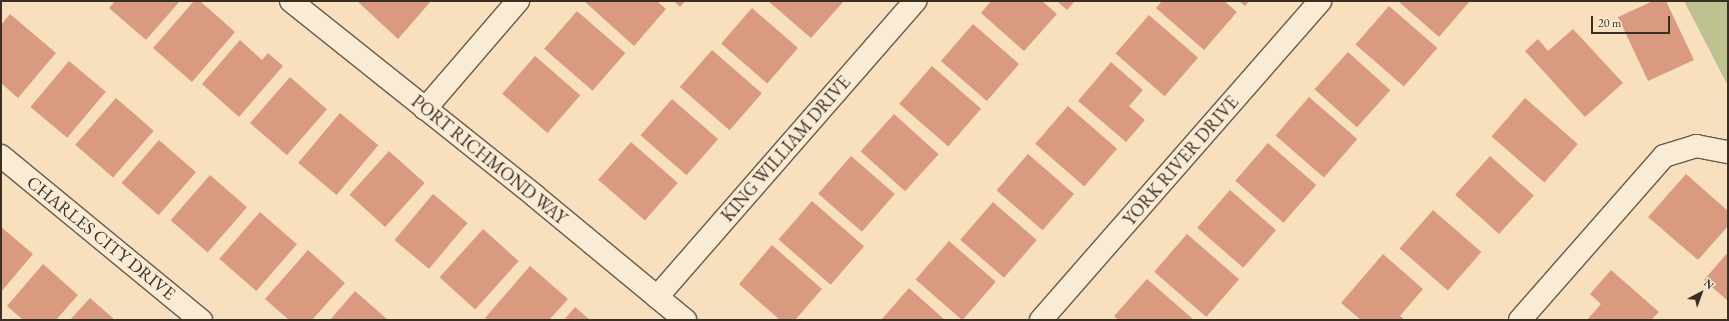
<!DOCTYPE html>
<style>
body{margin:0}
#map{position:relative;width:1729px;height:321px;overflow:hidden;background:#f8e0bf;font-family:"EB Garamond",serif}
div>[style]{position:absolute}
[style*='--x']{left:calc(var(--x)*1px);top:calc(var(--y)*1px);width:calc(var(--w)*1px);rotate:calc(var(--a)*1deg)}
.green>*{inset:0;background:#bec291}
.building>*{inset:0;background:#d99a80;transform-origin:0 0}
.roads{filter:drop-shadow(1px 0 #6a5b4c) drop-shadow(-1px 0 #6a5b4c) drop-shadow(0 1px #6a5b4c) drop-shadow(0 -1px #6a5b4c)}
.minor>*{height:22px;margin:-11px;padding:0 11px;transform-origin:11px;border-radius:11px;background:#faebd5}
span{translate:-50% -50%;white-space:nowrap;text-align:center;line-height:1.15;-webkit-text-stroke:3px #faebd5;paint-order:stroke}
.street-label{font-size:18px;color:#3b2f25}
.frame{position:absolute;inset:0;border:2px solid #3b2f25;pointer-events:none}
.north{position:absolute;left:1681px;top:273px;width:40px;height:40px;-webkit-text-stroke:3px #faebd5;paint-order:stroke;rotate:41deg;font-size:11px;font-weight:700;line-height:16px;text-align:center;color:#3b2f25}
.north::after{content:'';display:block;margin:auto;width:14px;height:18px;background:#3b2f25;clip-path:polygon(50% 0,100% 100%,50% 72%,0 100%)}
.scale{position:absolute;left:1591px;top:16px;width:79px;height:18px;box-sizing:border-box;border:2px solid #3b2f25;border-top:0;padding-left:5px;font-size:12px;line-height:14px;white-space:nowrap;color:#3b2f25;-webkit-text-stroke:3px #faebd5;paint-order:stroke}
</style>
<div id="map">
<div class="green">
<i style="clip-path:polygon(1684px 1px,1728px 1px,1728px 84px,1726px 82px)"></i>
</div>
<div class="building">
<i style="clip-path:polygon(115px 1px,180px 1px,146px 40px,109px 8px)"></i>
<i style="clip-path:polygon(194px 1px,200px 1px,235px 32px,192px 82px,153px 48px)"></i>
<i style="clip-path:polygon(357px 1px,431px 1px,398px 39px)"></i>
<i style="clip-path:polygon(584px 1px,657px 1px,666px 9px,634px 46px)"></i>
<i style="clip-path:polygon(674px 1px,685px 1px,680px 7px)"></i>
<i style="clip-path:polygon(768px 1px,844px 1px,811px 38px)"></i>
<i style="clip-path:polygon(991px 1px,1042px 1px,1057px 14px,1024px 51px,981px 13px)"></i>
<i style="clip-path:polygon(1057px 1px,1075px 1px,1067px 10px)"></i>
<i style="clip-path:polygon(1162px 1px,1224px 1px,1237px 12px,1204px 50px,1156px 8px)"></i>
<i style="clip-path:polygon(1239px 1px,1249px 1px,1245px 6px)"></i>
<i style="clip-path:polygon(1398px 1px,1470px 1px,1439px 37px)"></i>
<i style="clip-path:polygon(1653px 1px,1666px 1px,1694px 60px,1648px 81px,1618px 17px)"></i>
<i style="left:1389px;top:6px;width:64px;height:51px;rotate:41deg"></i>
<i style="left:752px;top:8px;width:61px;height:47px;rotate:41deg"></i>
<i style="left:577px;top:11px;width:64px;height:50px;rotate:41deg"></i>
<i style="clip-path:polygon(10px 14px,56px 53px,18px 98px,1px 83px,1px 25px)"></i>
<i style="left:1149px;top:15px;width:65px;height:51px;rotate:41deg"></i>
<i style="left:973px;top:24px;width:61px;height:49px;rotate:41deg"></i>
<i style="clip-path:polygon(1573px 29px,1623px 83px,1585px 117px,1525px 51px,1538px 39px,1548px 51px)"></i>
<i style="clip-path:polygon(240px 40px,262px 60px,268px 53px,283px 66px,239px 117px,202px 84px)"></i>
<i style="left:712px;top:50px;width:66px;height:49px;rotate:41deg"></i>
<i style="left:1348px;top:52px;width:57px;height:50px;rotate:42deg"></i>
<i style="left:535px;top:56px;width:60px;height:50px;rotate:41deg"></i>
<i style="left:69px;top:61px;width:48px;height:60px;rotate:40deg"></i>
<i style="clip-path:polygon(1111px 62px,1143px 90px,1129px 106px,1145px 120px,1126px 142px,1078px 101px)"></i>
<i style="left:932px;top:66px;width:65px;height:50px;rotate:41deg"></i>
<i style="left:290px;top:77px;width:49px;height:61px;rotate:41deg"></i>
<i style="left:1309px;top:97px;width:64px;height:51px;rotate:41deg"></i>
<i style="left:116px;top:98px;width:50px;height:62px;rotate:41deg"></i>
<i style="left:1525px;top:98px;width:70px;height:51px;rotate:41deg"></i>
<i style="left:672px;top:99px;width:61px;height:48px;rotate:41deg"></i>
<i style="left:1068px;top:106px;width:65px;height:50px;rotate:41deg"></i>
<i style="left:340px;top:113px;width:50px;height:65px;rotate:40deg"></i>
<i style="left:894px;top:114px;width:60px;height:50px;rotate:42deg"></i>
<i style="left:159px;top:140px;width:49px;height:57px;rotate:41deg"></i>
<i style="left:631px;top:142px;width:62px;height:50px;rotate:41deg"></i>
<i style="left:1268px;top:143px;width:64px;height:50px;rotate:41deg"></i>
<i style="left:389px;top:151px;width:48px;height:59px;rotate:42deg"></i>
<i style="left:1028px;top:154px;width:61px;height:48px;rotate:41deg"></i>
<i style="left:851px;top:156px;width:58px;height:50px;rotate:41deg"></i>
<i style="left:1490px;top:156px;width:59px;height:52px;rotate:42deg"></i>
<i style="clip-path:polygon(1686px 174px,1728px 211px,1728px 226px,1698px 260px,1648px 217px)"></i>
<i style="left:210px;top:175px;width:49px;height:60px;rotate:41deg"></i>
<i style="left:1230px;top:190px;width:61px;height:50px;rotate:41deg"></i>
<i style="left:433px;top:194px;width:45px;height:60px;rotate:40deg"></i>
<i style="left:812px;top:201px;width:69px;height:51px;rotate:41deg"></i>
<i style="left:993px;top:202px;width:58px;height:50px;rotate:41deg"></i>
<i style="left:1433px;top:210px;width:64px;height:51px;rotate:41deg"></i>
<i style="left:260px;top:212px;width:49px;height:62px;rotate:41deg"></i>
<i style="clip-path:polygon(1px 227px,33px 254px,1px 292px)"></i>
<i style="left:483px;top:229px;width:48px;height:65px;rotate:42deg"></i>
<i style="left:1187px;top:234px;width:69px;height:50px;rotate:41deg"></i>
<i style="left:949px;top:241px;width:62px;height:51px;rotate:41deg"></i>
<i style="clip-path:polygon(772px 245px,822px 289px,795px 320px,780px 320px,739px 284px)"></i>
<i style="clip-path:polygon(308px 250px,345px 283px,312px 320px,289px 320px,265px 299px)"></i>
<i style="clip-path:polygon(1728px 252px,1728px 301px,1704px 280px)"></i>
<i style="clip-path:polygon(1383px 254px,1423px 289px,1400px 316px,1405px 320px,1361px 320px,1341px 303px)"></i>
<i style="clip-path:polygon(43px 264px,78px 295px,56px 320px,23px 320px,7px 306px)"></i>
<i style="clip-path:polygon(530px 266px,568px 299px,549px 320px,488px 320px,485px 318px)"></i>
<i style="clip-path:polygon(1611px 270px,1659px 312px,1651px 320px,1587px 320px,1601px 304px,1590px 294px)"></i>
<i style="clip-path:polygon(1147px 279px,1194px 320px,1118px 320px,1114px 316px)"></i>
<i style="clip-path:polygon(909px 288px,945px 320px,881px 320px)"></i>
<i style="clip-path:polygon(355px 291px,388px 320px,330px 320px)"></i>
<i style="clip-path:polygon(90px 298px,115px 320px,70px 320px)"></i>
<i style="clip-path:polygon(575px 307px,590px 320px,564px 320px)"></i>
</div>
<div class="roads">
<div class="minor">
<i style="--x:291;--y:1;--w:312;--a:38.6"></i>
<i style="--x:535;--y:196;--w:195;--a:39.6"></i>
<i style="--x:425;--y:109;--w:143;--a:-49.3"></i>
<i style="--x:1;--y:156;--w:259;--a:39.4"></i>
<i style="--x:657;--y:297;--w:393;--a:-48.9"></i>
<i style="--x:1041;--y:320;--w:424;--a:-48.8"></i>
<i style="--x:1520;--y:320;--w:218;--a:-48.7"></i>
<i style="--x:1664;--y:156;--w:34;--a:-17"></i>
<i style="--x:1696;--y:146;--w:33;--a:11"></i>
</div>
</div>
<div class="street-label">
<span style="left:786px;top:149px;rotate:-49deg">KING WILLIAM DRIVE</span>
<span style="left:489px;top:160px;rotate:39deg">PORT RICHMOND WAY</span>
<span style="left:1181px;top:161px;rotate:-49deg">YORK RIVER DRIVE</span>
<span style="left:101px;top:238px;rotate:39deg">CHARLES CITY DRIVE</span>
</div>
<div class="frame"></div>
<div class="north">N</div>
<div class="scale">20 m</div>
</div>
